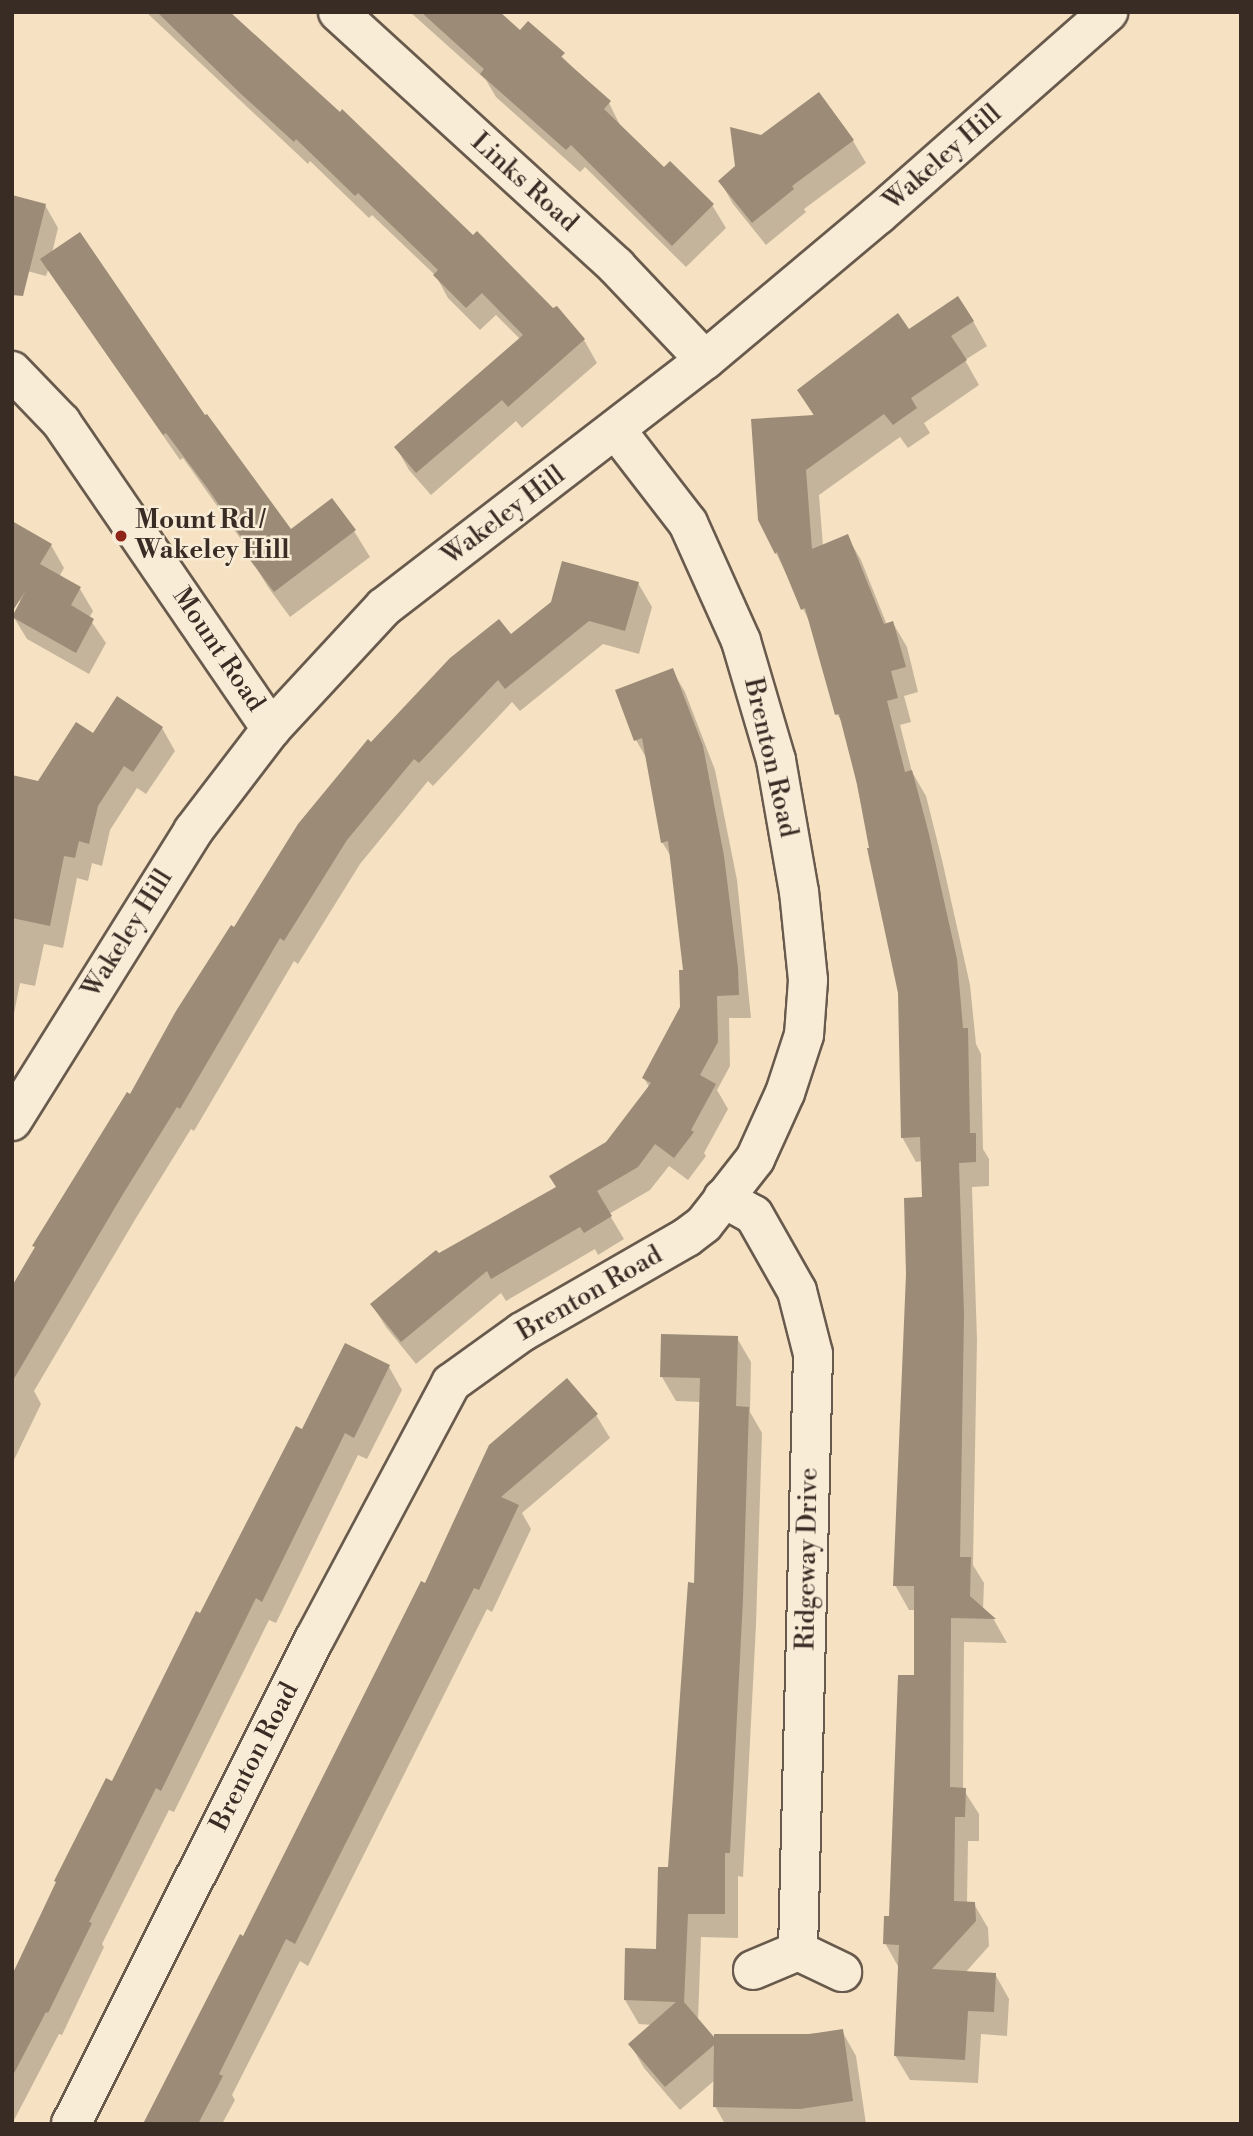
<!DOCTYPE html>
<style>
body{margin:0}
#map{position:relative;width:1253px;height:2136px;overflow:hidden;background:#f6e2c2;font-family:"Libre Bodoni",serif}
div>[style]{position:absolute}
[style*='--x']{left:calc(var(--x)*1px);top:calc(var(--y)*1px);width:calc(var(--w)*1px);rotate:calc(var(--a)*1deg)}
.shadow>*{inset:0;background:#0003}
.building>*{inset:0;background:#9b8b77}
.roads{filter:drop-shadow(2px 0 #685a4c) drop-shadow(-2px 0 #685a4c) drop-shadow(0 2px #685a4c) drop-shadow(0 -2px #685a4c)}
.street>*{height:38px;margin:-19px;padding:0 19px;transform-origin:19px;border-radius:19px;background:#f9ecd7}
.dots>*{width:19px;height:19px;translate:-50% -50%;box-sizing:border-box;border:4px solid #f9ecd7;border-radius:50%}
span{translate:-50% -50%;white-space:nowrap;text-align:center;line-height:1.15;-webkit-text-stroke:5px #f9ecd7;paint-order:stroke}
.street-label{font-size:26px;color:#392c25}
.poi-label{font-size:26px;color:#392c25;font-weight:700}
.left{translate:0 -50%;text-align:left}
.frame{position:absolute;inset:0;border:14px solid #392c25;pointer-events:none}
</style>
<div id="map">
<div class="shadow">
<i style="clip-path:polygon(146px 12px,228px 12px,553px 311px,556px 308px,584px 340px,597px 363px,522px 428px,516px 421px,431px 495px,409px 470px,396px 447px,520px 339px,496px 315px,480px 330px,448px 298px,436px 276px,372px 215px,369px 218px,310px 161px,308px 164px)"></i>
<i style="clip-path:polygon(410px 12px,497px 12px,520px 32px,528px 23px,609px 103px,621px 127px,664px 170px,712px 205px,726px 228px,686px 267px,585px 167px,580px 172px,496px 97px,486px 80px)"></i>
<i style="clip-path:polygon(761px 137px,853px 141px,866px 163px,804px 209px,806px 212px,766px 245px,733px 204px,720px 181px,737px 167px)"></i>
<i style="clip-path:polygon(45px 205px,58px 228px,52px 253px,204px 418px,291px 531px,354px 531px,370px 557px,290px 617px,268px 587px,252px 561px,255px 559px,183px 458px,180px 460px,48px 270px,46px 276px,12px 267px)"></i>
<i style="clip-path:polygon(973px 321px,987px 346px,965px 360px,979px 385px,924px 423px,930px 433px,908px 448px,900px 437px,819px 495px,823px 546px,847px 536px,861px 560px,887px 625px,893px 623px,907px 647px,918px 692px,904px 696px,911px 722px,900px 725px,912px 772px,926px 796px,942px 860px,970px 985px,976px 1044px,981px 1054px,983px 1149px,989px 1159px,989px 1186px,972px 1187px,977px 1340px,973px 1565px,984px 1583px,983px 1610px,994px 1620px,1007px 1643px,964px 1642px,963px 1789px,979px 1814px,979px 1841px,968px 1841px,967px 1903px,974px 1904px,988px 1928px,989px 1946px,965px 1973px,995px 1974px,1009px 1999px,1007px 2036px,981px 2034px,978px 2083px,910px 2080px,895px 2055px,899px 1968px,885px 1943px,891px 1918px,915px 1676px,916px 1610px,909px 1610px,895px 1585px,924px 1199px,922px 1161px,916px 1162px,902px 1137px,900px 992px,845px 727px,837px 714px,812px 627px,776px 553px,814px 416px,799px 391px,908px 331px)"></i>
<i style="clip-path:polygon(51px 545px,64px 568px,59px 577px,80px 589px,93px 611px,89px 618px,106px 643px,89px 674px,27px 639px,13px 616px,22px 602px,12px 597px)"></i>
<i style="clip-path:polygon(638px 583px,652px 607px,639px 654px,603px 644px,520px 711px,512px 702px,433px 786px,428px 781px,360px 864px,298px 964px,294px 961px,194px 1131px,191px 1129px,136px 1218px,34px 1391px,41px 1404px,12px 1464px,12px 1289px,235px 929px,371px 744px,511px 637px)"></i>
<i style="clip-path:polygon(672px 670px,685px 692px,715px 770px,737px 880px,751px 1018px,729px 1018px,730px 1066px,717px 1090px,728px 1109px,704px 1153px,706px 1156px,688px 1180px,669px 1166px,650px 1190px,609px 1214px,624px 1239px,598px 1255px,595px 1249px,506px 1301px,501px 1293px,416px 1364px,386px 1327px,372px 1305px,438px 1255px,558px 1188px,607px 1143px,649px 1087px,644px 1078px,682px 1007px,685px 972px,672px 858px,662px 842px,648px 761px,636px 740px)"></i>
<i style="clip-path:polygon(162px 728px,175px 751px,146px 794px,137px 788px,110px 830px,102px 866px,92px 863px,88px 881px,77px 878px,63px 948px,44px 944px,35px 986px,20px 983px,12px 1024px,12px 872px,39px 783px,93px 735px)"></i>
<i style="clip-path:polygon(737px 1338px,751px 1362px,750px 1412px,762px 1433px,756px 1625px,743px 1877px,738px 1876px,738px 1938px,701px 1937px,698px 2021px,716px 2042px,842px 2031px,856px 2056px,866px 2124px,725px 2124px,715px 2106px,715px 2080px,680px 2110px,644px 2068px,630px 2044px,652px 2025px,639px 2024px,625px 2000px,658px 1951px,670px 1869px,695px 1584px,701px 1402px,676px 1401px,662px 1377px)"></i>
<i style="clip-path:polygon(389px 1367px,402px 1390px,367px 1459px,358px 1455px,276px 1623px,269px 1620px,174px 1812px,169px 1810px,102px 1944px,104px 1947px,62px 2035px,59px 2034px,12px 2124px,12px 1979px,201px 1616px,303px 1431px)"></i>
<i style="clip-path:polygon(596px 1415px,610px 1438px,522px 1513px,531px 1529px,492px 1612px,487px 1609px,308px 1966px,300px 1961px,232px 2095px,235px 2100px,222px 2124px,143px 2124px,244px 1938px,425px 1585px,491px 1446px)"></i>
</div>
<div class="building">
<i style="clip-path:polygon(157px 12px,230px 12px,340px 112px,342px 109px,473px 235px,477px 231px,553px 308px,557px 306px,585px 339px,508px 407px,502px 400px,416px 473px,394px 447px,523px 335px,482px 293px,466px 308px,433px 275px,438px 270px,358px 193px,355px 196px,296px 139px,294px 142px,241px 94px)"></i>
<i style="clip-path:polygon(421px 12px,500px 12px,520px 30px,528px 21px,565px 53px,561px 57px,611px 101px,604px 109px,664px 167px,670px 161px,714px 204px,672px 246px,571px 145px,566px 150px,480px 74px,484px 69px)"></i>
<i style="clip-path:polygon(819px 92px,854px 140px,792px 186px,794px 189px,752px 223px,718px 181px,735px 166px,730px 127px,761px 135px)"></i>
<i style="clip-path:polygon(12px 195px,46px 204px,23px 296px,12px 295px)"></i>
<i style="clip-path:polygon(80px 232px,205px 415px,207px 414px,291px 529px,332px 498px,356px 530px,274px 592px,250px 560px,255px 557px,208px 489px,166px 433px,163px 435px,40px 259px)"></i>
<i style="clip-path:polygon(958px 296px,974px 321px,951px 336px,967px 360px,911px 398px,917px 408px,893px 425px,884px 414px,806px 470px,812px 549px,848px 534px,884px 624px,893px 621px,906px 667px,891px 671px,898px 698px,887px 701px,905px 772px,912px 770px,929px 834px,957px 959px,963px 1028px,968px 1028px,970px 1133px,976px 1133px,976px 1162px,959px 1163px,964px 1314px,960px 1557px,971px 1557px,970px 1596px,996px 1619px,951px 1618px,950px 1787px,966px 1788px,965px 1817px,955px 1817px,954px 1901px,975px 1902px,976px 1921px,932px 1969px,996px 1973px,994px 2012px,968px 2011px,965px 2060px,894px 2056px,899px 1945px,883px 1944px,884px 1916px,889px 1916px,898px 1675px,914px 1675px,914px 1586px,893px 1586px,906px 1274px,904px 1198px,922px 1197px,920px 1137px,901px 1138px,898px 993px,867px 848px,869px 848px,857px 784px,839px 714px,835px 715px,805px 608px,801px 610px,777px 552px,775px 554px,758px 520px,751px 419px,814px 415px,797px 390px,898px 313px,909px 329px)"></i>
<i style="clip-path:polygon(12px 521px,52px 544px,40px 564px,81px 587px,71px 605px,94px 619px,76px 653px,12px 617px,26px 590px,12px 612px)"></i>
<i style="clip-path:polygon(562px 561px,639px 582px,625px 631px,589px 621px,505px 689px,498px 680px,419px 763px,414px 759px,347px 840px,284px 941px,280px 938px,180px 1109px,177px 1107px,123px 1194px,12px 1382px,12px 1286px,35px 1247px,32px 1246px,127px 1092px,130px 1094px,176px 1011px,231px 925px,234px 927px,298px 824px,368px 739px,371px 742px,450px 658px,499px 619px,511px 634px,551px 602px)"></i>
<i style="clip-path:polygon(673px 668px,703px 746px,724px 856px,738px 968px,739px 995px,717px 996px,718px 1042px,700px 1075px,716px 1084px,691px 1130px,694px 1132px,674px 1158px,655px 1144px,638px 1167px,597px 1191px,612px 1216px,584px 1233px,580px 1227px,491px 1279px,487px 1271px,401px 1342px,370px 1304px,436px 1250px,439px 1253px,556px 1187px,549px 1176px,606px 1142px,651px 1083px,642px 1078px,680px 1007px,679px 970px,683px 970px,668px 841px,661px 843px,642px 738px,634px 741px,615px 690px)"></i>
<i style="clip-path:polygon(117px 696px,163px 727px,133px 772px,124px 766px,98px 806px,89px 844px,79px 841px,75px 858px,64px 856px,50px 926px,12px 918px,12px 775px,38px 781px,76px 722px,93px 733px)"></i>
<i style="clip-path:polygon(661px 1334px,738px 1336px,736px 1406px,749px 1407px,743px 1599px,730px 1853px,725px 1853px,725px 1914px,688px 1914px,684px 2002px,714px 2037px,714px 2034px,810px 2034px,843px 2029px,853px 2101px,800px 2109px,713px 2107px,714px 2045px,665px 2087px,628px 2044px,676px 2002px,624px 2000px,625px 1948px,656px 1949px,658px 1867px,668px 1867px,688px 1582px,694px 1583px,700px 1378px,660px 1377px)"></i>
<i style="clip-path:polygon(345px 1343px,390px 1365px,354px 1438px,345px 1433px,262px 1602px,256px 1598px,161px 1791px,156px 1788px,89px 1922px,92px 1923px,48px 2013px,46px 2012px,12px 2077px,12px 1975px,56px 1882px,54px 1881px,106px 1778px,112px 1781px,196px 1611px,200px 1613px,296px 1426px,302px 1429px)"></i>
<i style="clip-path:polygon(567px 1378px,598px 1414px,501px 1497px,519px 1505px,479px 1590px,474px 1588px,295px 1944px,286px 1939px,219px 2074px,223px 2076px,198px 2124px,143px 2124px,240px 1934px,243px 1936px,421px 1581px,425px 1583px,489px 1445px)"></i>
</div>
<div class="roads">
<div class="street">
<i style="--x:338;--y:12;--w:377;--a:42.4"></i>
<i style="--x:616;--y:266;--w:129;--a:46.6"></i>
<i style="--x:12;--y:371;--w:71;--a:46.1"></i>
<i style="--x:61;--y:422;--w:372;--a:55.6"></i>
<i style="--x:12;--y:1121;--w:342;--a:-58"></i>
<i style="--x:193;--y:831;--w:128;--a:-52.6"></i>
<i style="--x:271;--y:729;--w:166;--a:-47.2"></i>
<i style="--x:384;--y:607;--w:405;--a:-37.6"></i>
<i style="--x:705;--y:360;--w:226;--a:-40"></i>
<i style="--x:878;--y:215;--w:307;--a:-41.4"></i>
<i style="--x:723;--y:1198;--w:35;--a:29"></i>
<i style="--x:754;--y:1215;--w:87;--a:60.5"></i>
<i style="--x:797;--y:1291;--w:65;--a:75.7"></i>
<i style="--x:813;--y:1354;--w:597;--a:91.44"></i>
<i style="--x:753;--y:1970;--w:49;--a:-22.9"></i>
<i style="--x:798;--y:1951;--w:49;--a:25.5"></i>
<i style="--x:71;--y:2124;--w:544;--a:-63.34"></i>
<i style="--x:315;--y:1638;--w:289;--a:-61.9"></i>
<i style="--x:451;--y:1383;--w:87;--a:-35.7"></i>
<i style="--x:522;--y:1332;--w:190;--a:-29.9"></i>
<i style="--x:687;--y:1237;--w:21;--a:-37"></i>
<i style="--x:704;--y:1224;--w:83;--a:-51.9"></i>
<i style="--x:755;--y:1159;--w:72;--a:-65.6"></i>
<i style="--x:785;--y:1093;--w:61;--a:-71.9"></i>
<i style="--x:804;--y:1035;--w:55;--a:-85.8"></i>
<i style="--x:808;--y:980;--w:88;--a:-95.8"></i>
<i style="--x:799;--y:892;--w:134;--a:-99.9"></i>
<i style="--x:776;--y:760;--w:124;--a:-106.4"></i>
<i style="--x:741;--y:641;--w:129;--a:-114.2"></i>
<i style="--x:688;--y:523;--w:118;--a:-127.7"></i>
</div>
</div>
<div class="dots">
<i style="left:121px;top:536px;background:#8f2418"></i>
</div>
<div class="street-label">
<span style="left:943px;top:158px;rotate:-41deg">Wakeley Hill</span>
<span style="left:524px;top:183px;rotate:42deg">Links Road</span>
<span style="left:504px;top:516px;rotate:-37deg">Wakeley Hill</span>
<span style="left:218px;top:650px;rotate:56deg">Mount Road</span>
<span style="left:770px;top:758px;rotate:77deg">Brenton Road</span>
<span style="left:128px;top:934px;rotate:-58deg">Wakeley Hill</span>
<span style="left:590px;top:1294px;rotate:-30deg">Brenton Road</span>
<span style="left:808px;top:1559px;rotate:-89deg">Ridgeway Drive</span>
<span style="left:255px;top:1757px;rotate:-63deg">Brenton Road</span>
</div>
<div class="poi-label">
<span class="left" style="left:135px;top:536px">Mount Rd /<br>Wakeley Hill</span>
</div>
<div class="frame"></div>
</div>
